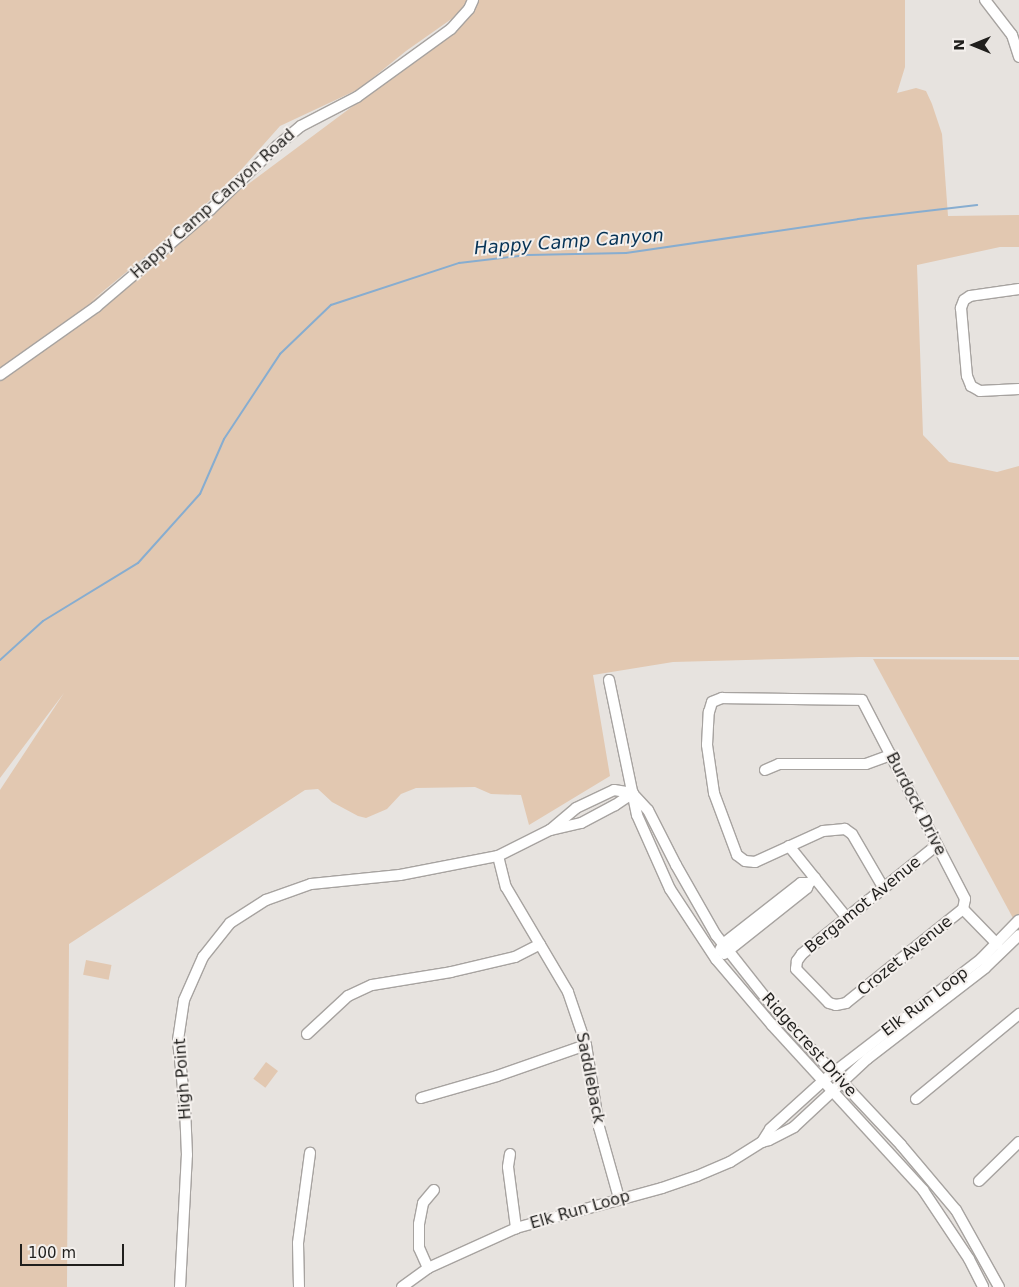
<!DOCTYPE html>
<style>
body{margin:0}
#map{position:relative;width:1019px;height:1287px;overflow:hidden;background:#e7e3df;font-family:"DejaVu Sans",sans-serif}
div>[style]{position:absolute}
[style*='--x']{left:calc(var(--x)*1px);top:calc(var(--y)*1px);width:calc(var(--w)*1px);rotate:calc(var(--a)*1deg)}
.green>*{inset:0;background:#e2c8b1;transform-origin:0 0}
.stream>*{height:2px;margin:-1px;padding:0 1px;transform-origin:1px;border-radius:1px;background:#87add0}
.roads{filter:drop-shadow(1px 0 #a7a3a0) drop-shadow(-1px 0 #a7a3a0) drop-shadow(0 1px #a7a3a0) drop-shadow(0 -1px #a7a3a0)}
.minor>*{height:10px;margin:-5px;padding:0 5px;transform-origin:5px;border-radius:5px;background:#fff}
span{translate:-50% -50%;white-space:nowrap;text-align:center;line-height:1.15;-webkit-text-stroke:4px #f4f0ed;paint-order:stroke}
.street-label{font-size:16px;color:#201f1d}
.water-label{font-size:18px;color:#053255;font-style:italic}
.north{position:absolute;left:949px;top:20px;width:50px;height:50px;-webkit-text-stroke:4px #f4f0ed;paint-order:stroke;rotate:270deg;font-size:14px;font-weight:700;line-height:20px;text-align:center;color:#201f1d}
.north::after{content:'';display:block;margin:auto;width:18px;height:22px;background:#201f1d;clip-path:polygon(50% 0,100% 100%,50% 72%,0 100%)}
.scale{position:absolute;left:20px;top:1244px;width:104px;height:22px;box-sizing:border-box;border:2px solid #201f1d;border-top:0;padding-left:6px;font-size:15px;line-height:18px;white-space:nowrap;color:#201f1d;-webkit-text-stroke:4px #f4f0ed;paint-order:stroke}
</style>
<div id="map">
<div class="green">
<i style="clip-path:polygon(0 0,470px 0,467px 8px,406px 51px,359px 89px,280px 126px,240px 171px,186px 223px,90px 302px,463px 24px,476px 0,905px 0,905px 67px,897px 93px,916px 88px,926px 91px,932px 104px,942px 134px,948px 216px,1019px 215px,1019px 247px,1000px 247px,917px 265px,923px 435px,949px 462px,997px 472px,1019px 466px,1019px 657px,859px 657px,673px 662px,593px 675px,610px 776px,529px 825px,521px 795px,491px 794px,475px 787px,416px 788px,401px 794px,387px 809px,366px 818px,358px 816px,332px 802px,318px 789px,305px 790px,69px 944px,67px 1287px,0 1287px,0 790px,64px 693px,0 778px)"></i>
<i style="clip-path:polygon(873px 659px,1019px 660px,1019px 914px,1014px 920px)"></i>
<i style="left:86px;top:960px;width:26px;height:15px;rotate:11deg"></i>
<i style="left:266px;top:1062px;width:15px;height:21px;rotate:37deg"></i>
</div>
<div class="stream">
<i style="--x:0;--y:660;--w:58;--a:-42.2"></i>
<i style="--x:43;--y:621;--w:111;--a:-31.4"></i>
<i style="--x:138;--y:563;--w:93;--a:-48.1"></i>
<i style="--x:200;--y:494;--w:60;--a:-66.4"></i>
<i style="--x:224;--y:439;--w:102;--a:-56.6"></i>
<i style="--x:280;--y:354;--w:71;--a:-43.9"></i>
<i style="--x:331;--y:305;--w:135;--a:-18.2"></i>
<i style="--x:459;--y:263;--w:69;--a:-6.6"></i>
<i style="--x:528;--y:255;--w:98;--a:-1.2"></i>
<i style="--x:626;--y:253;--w:234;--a:-8.3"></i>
<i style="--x:858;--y:219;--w:120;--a:-6.7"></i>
</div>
<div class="roads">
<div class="minor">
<i style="--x:985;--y:0;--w:44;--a:52.4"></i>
<i style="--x:1012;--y:35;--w:23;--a:72"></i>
<i style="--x:1019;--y:289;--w:49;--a:171.9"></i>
<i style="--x:970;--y:296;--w:7;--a:146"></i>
<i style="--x:964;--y:300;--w:9;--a:111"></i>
<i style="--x:961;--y:308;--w:68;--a:85"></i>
<i style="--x:967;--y:376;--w:11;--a:68"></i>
<i style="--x:971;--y:386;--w:10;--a:29"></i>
<i style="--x:980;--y:391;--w:39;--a:-3"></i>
<i style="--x:0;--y:375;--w:118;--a:-35.3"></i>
<i style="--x:96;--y:307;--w:150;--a:-40.4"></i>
<i style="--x:210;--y:210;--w:93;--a:-43.7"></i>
<i style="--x:277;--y:146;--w:31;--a:-40"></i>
<i style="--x:301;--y:126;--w:63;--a:-27.4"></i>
<i style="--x:357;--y:97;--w:116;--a:-35.9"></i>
<i style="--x:451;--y:29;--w:27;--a:-48"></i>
<i style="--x:469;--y:9;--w:10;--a:-66"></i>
<i style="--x:609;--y:680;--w:138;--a:78.3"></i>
<i style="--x:637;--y:815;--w:81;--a:66"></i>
<i style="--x:670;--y:889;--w:84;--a:56.7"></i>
<i style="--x:716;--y:959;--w:87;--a:49.7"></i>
<i style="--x:772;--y:1025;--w:224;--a:47.5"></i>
<i style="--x:923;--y:1190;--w:83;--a:56.3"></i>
<i style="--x:969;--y:1259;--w:31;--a:63"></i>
<i style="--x:765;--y:770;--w:15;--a:-23"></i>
<i style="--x:779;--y:764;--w:87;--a:0"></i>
<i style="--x:866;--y:764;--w:27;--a:-20"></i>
<i style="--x:614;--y:790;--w:19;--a:9"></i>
<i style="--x:633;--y:793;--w:22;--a:146"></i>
<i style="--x:615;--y:805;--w:38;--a:152"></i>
<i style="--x:581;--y:823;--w:32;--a:167"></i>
<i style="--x:550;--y:830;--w:34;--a:-40"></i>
<i style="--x:576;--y:808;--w:42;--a:-25.3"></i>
<i style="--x:633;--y:794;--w:22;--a:47"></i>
<i style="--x:648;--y:810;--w:62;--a:63"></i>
<i style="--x:676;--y:865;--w:81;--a:60.3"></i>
<i style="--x:716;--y:935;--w:103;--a:51.7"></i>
<i style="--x:780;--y:1016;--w:177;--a:46.8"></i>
<i style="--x:901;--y:1145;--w:85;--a:49.8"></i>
<i style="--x:956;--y:1210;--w:88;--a:60.8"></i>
<i style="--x:937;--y:845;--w:174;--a:141.1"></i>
<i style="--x:802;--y:954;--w:9;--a:126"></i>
<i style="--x:797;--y:961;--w:8;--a:97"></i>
<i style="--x:796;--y:969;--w:47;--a:45.9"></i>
<i style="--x:829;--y:1003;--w:7;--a:16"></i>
<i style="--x:836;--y:1005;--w:10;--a:-11"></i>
<i style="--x:846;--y:1003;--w:150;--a:-38.8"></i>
<i style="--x:789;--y:846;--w:91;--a:51.2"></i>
<i style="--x:498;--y:856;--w:32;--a:76"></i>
<i style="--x:506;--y:887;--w:122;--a:59.4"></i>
<i style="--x:568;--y:992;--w:56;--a:71.2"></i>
<i style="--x:586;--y:1045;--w:83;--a:81"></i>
<i style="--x:599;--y:1127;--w:74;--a:74.3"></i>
<i style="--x:883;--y:887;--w:61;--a:-120.3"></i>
<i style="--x:852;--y:834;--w:9;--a:-144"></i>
<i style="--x:845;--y:829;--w:22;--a:175"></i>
<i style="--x:823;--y:831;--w:75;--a:155.5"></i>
<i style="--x:755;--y:862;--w:10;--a:-174"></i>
<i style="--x:745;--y:861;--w:10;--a:-143"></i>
<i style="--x:737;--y:855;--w:66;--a:-110.4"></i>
<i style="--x:714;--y:793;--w:49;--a:-98.3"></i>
<i style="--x:707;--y:745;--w:33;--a:-87"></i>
<i style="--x:709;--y:712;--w:10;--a:-73"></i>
<i style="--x:712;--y:702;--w:11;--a:-22"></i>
<i style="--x:722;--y:698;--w:140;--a:0.8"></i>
<i style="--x:862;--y:700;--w:224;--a:62.6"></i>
<i style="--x:965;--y:899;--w:10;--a:101"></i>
<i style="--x:963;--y:909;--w:49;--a:45.8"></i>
<i style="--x:720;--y:950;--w:7;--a:-63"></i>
<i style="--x:723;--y:944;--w:99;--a:-38"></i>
<i style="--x:801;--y:883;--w:8;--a:0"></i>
<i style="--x:724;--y:954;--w:106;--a:-38.5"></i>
<i style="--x:807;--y:888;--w:5;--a:-68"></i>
<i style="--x:809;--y:883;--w:8;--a:-40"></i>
<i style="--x:307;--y:1034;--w:56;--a:-42.8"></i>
<i style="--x:348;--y:996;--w:26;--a:-25"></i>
<i style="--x:372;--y:985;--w:80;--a:-9.3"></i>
<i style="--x:451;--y:972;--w:66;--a:-13.2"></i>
<i style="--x:515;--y:957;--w:28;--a:-27"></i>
<i style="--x:421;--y:1098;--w:79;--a:-16.1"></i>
<i style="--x:497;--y:1076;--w:94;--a:-19.2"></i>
<i style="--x:916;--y:1099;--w:134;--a:-39.5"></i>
<i style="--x:762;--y:1142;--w:15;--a:-58"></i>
<i style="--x:770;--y:1129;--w:73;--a:-42.2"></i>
<i style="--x:824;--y:1080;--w:198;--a:-37.6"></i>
<i style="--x:981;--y:959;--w:54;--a:-45.7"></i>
<i style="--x:510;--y:1154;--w:13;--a:99"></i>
<i style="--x:508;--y:1167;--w:62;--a:82.5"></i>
<i style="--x:979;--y:1181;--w:56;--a:-44.3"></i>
<i style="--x:428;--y:1268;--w:22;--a:-114"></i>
<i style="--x:419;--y:1248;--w:24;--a:-90"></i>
<i style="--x:419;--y:1224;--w:21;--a:-79"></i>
<i style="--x:423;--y:1203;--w:17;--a:-50"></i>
<i style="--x:180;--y:1287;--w:132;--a:-87"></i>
<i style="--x:187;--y:1155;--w:48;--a:-92.4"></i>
<i style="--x:185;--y:1107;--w:67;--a:-96"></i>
<i style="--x:178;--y:1040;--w:40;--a:-81.5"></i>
<i style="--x:184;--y:1000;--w:47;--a:-66.2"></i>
<i style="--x:203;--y:957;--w:43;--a:-51.5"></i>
<i style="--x:230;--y:923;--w:43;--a:-32.6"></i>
<i style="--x:266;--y:900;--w:48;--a:-19.6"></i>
<i style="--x:311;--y:884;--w:89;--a:-5.8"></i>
<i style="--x:400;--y:875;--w:100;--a:-11"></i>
<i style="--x:498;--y:856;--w:58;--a:-26.6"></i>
<i style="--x:299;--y:1287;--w:44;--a:-91.3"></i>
<i style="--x:298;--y:1243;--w:91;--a:-82.4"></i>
<i style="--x:402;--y:1287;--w:32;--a:-36"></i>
<i style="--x:428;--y:1268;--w:97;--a:-24.4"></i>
<i style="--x:516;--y:1228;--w:151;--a:-15.3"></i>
<i style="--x:662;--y:1188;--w:37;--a:-19"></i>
<i style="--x:697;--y:1176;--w:36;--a:-23"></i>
<i style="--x:730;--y:1162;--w:38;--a:-32"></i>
<i style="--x:762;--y:1142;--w:7;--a:-16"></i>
<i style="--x:769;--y:1140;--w:28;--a:-27"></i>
<i style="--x:794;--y:1127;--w:100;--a:-43"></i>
<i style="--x:867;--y:1059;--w:149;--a:-37.6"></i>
<i style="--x:985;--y:968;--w:47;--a:-44.1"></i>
</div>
</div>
<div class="street-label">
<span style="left:213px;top:204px;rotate:-42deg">Happy Camp Canyon Road</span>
<span style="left:916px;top:804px;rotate:63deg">Burdock Drive</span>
<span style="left:863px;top:905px;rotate:-39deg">Bergamot Avenue</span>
<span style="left:905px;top:956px;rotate:-39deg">Crozet Avenue</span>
<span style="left:925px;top:1002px;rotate:-37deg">Elk Run Loop</span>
<span style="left:809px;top:1045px;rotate:48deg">Ridgecrest Drive</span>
<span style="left:590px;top:1078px;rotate:79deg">Saddleback</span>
<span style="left:183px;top:1079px;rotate:-94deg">High Point</span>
<span style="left:580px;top:1210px;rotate:-16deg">Elk Run Loop</span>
</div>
<div class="water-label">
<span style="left:569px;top:242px;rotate:-4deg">Happy Camp Canyon</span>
</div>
<div class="north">N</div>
<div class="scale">100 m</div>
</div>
